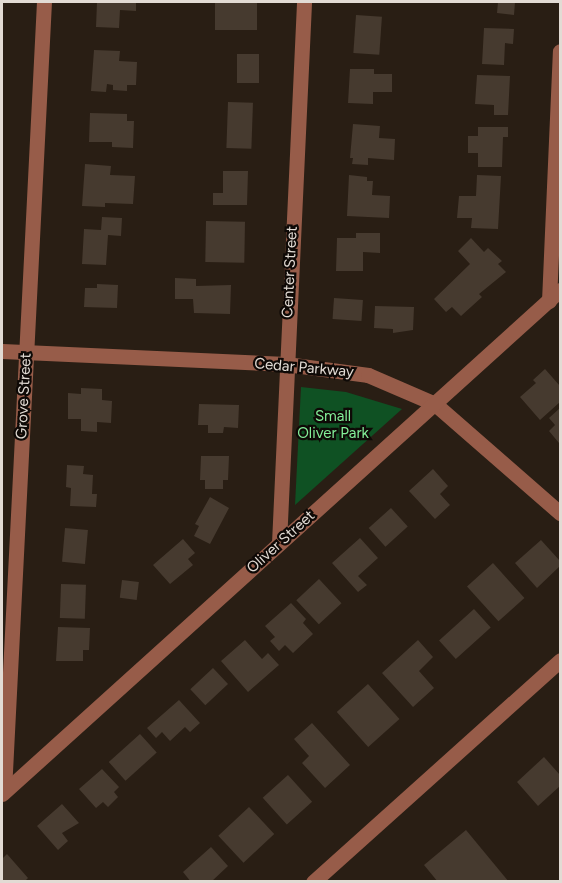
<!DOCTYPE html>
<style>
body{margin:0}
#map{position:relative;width:562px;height:883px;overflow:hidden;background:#291e14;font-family:Figtree,sans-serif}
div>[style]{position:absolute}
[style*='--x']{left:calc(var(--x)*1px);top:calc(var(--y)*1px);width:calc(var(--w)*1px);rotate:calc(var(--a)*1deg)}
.green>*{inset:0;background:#0f5123}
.building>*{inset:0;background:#463a2f;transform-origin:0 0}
.minor>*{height:15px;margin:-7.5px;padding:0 7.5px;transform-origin:7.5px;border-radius:7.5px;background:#975c49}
span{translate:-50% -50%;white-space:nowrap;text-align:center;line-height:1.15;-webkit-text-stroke:4.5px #0e0906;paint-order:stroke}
.street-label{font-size:15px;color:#e2dbd4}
.park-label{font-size:15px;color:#83ee98}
.frame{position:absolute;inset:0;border:3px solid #e2dbd4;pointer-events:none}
</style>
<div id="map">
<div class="green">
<i style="clip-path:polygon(301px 387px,346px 392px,402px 409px,295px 505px)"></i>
</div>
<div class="building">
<i style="clip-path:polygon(97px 2px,136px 2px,136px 11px,120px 10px,119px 28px,96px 27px)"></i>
<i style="left:215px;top:2px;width:42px;height:28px"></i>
<i style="clip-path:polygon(498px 2px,515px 2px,514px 15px,497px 13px)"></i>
<i style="left:356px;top:15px;width:26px;height:38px;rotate:4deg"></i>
<i style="clip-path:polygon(484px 28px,514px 29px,513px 44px,505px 43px,504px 65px,482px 64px)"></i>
<i style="clip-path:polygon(94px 50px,120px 51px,119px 61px,137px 62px,136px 85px,127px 85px,127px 91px,113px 90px,113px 85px,107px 84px,106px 92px,91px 91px)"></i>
<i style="left:237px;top:54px;width:22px;height:29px"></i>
<i style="clip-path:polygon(350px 69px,374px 69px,374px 74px,392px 74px,392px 92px,373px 92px,373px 104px,348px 103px)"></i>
<i style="clip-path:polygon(477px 75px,510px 76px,508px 115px,494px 115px,494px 105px,475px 104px)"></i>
<i style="left:228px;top:102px;width:25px;height:46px;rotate:2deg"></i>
<i style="clip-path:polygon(90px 113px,127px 114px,127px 121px,134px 121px,133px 148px,112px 147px,112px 142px,89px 142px)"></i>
<i style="clip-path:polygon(353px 124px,380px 126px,379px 138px,395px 139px,394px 160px,368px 158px,368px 165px,352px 164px,353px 158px,350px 158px)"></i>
<i style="clip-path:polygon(478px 127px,508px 127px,508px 137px,503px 137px,502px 167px,478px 167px,478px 153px,468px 153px,468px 136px,478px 136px)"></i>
<i style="clip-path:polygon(85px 164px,111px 166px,110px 175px,135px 176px,133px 204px,105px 203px,105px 207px,82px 206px)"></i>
<i style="clip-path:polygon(223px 171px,248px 171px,247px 205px,213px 205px,213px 193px,223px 193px)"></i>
<i style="clip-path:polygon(349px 175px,367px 177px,367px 181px,373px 181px,372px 195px,390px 196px,389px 218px,347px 216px)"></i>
<i style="clip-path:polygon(477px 175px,501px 176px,498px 229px,471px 228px,472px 218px,457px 218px,459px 196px,476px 196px)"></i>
<i style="clip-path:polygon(102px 217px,122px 218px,121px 236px,108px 235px,106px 265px,82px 264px,84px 229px,101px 230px)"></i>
<i style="left:206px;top:221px;width:39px;height:41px;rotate:1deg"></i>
<i style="clip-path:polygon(356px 233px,380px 233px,380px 253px,363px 252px,363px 271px,336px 271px,337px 238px,356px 238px)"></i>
<i style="clip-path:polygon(471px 238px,484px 252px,488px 248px,502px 261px,498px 264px,506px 272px,479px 294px,482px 297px,461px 316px,452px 307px,446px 312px,434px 299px,470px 264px,458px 251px)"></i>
<i style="clip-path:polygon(175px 278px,196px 279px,196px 286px,231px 285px,230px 314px,194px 313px,193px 299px,175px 299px)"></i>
<i style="clip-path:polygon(97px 284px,118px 285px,117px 308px,84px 307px,85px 288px,97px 288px)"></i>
<i style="left:334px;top:298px;width:29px;height:21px;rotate:4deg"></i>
<i style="clip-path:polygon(375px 306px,414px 307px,413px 330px,393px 333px,393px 329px,374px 328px)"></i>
<i style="clip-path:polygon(545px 369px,560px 386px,560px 402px,540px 420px,520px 397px,536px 383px,533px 380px)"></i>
<i style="clip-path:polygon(81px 388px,102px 389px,102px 400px,112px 401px,111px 423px,97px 422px,97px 432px,81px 431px,81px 419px,68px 419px,68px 393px,81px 394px)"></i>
<i style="clip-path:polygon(199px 404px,239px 405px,238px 428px,224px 427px,223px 433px,208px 433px,208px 425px,198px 425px)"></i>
<i style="clip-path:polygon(560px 408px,560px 441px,559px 443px,549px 431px,555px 425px,549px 418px)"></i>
<i style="clip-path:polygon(201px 456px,229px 456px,228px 480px,223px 480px,223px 489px,205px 489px,205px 480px,200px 480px)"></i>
<i style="clip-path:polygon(67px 465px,84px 466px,83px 474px,93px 475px,92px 494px,97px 494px,96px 507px,70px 506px,71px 488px,66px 487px)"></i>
<i style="clip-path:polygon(433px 469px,448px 486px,440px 494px,450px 505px,435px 519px,409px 491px)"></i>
<i style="clip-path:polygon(210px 497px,229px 508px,210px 544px,194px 536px,199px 526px,195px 524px)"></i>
<i style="left:391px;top:508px;width:25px;height:30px;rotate:48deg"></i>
<i style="left:65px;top:528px;width:23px;height:34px;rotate:5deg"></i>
<i style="clip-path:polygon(360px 538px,378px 558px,358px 576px,367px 585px,358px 592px,332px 563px)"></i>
<i style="clip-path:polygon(183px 539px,195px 553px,188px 559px,193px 565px,170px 584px,153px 565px)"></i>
<i style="clip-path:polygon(541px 540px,560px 561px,560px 566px,537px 588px,515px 563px)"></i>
<i style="left:493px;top:563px;width:47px;height:35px;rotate:48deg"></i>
<i style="left:319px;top:579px;width:33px;height:31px;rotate:47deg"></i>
<i style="left:122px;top:580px;width:17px;height:18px;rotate:7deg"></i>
<i style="left:61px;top:584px;width:25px;height:34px;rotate:2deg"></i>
<i style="clip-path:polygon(291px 603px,306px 619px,303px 623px,313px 634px,293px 653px,285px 645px,279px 651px,270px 641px,275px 637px,265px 626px)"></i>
<i style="left:474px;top:609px;width:25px;height:47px;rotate:48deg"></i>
<i style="clip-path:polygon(58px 627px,90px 628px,89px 650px,83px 650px,83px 661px,56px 661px)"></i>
<i style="clip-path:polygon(245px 640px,262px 659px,268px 653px,279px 665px,248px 692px,221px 661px)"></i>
<i style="clip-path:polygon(418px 640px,433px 657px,419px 671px,434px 688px,413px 707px,382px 673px)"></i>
<i style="left:213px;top:668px;width:22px;height:31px;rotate:47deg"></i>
<i style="left:368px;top:684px;width:47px;height:42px;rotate:48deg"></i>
<i style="clip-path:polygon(179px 700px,200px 723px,190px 732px,185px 727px,170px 741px,162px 732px,156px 738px,147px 728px)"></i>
<i style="clip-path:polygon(312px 723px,350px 765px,325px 788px,302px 763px,309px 756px,294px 739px)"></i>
<i style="left:140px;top:734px;width:25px;height:42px;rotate:48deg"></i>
<i style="clip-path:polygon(544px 757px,560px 775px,560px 786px,538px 806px,517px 782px)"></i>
<i style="clip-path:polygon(102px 769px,119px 787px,114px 792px,118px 797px,108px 807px,103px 802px,96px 808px,79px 789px)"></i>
<i style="left:288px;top:775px;width:36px;height:34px;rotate:48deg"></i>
<i style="clip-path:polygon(62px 804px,79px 823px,62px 833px,68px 841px,58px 850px,37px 826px)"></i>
<i style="left:249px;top:807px;width:37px;height:42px;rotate:47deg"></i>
<i style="clip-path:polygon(466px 830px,509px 882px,438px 882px,424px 865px)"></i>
<i style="clip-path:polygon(211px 847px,228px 866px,211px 882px,191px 882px,183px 872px)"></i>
<i style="clip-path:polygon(7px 854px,28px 878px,24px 882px,2px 882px,2px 859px)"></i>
</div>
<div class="minor">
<i style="--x:549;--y:301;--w:250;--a:-87.5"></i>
<i style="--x:2;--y:351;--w:284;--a:2.6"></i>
<i style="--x:286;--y:364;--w:83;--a:7.6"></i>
<i style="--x:368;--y:375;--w:73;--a:23.4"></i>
<i style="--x:435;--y:404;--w:166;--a:41.1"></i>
<i style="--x:279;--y:543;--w:542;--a:-87.35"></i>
<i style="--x:4;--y:791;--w:790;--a:-87.1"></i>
<i style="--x:2;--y:794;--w:752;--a:-42.09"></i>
<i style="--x:313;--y:882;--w:332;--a:-41.9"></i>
</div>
<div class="street-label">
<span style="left:290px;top:272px;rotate:-87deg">Center Street</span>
<span style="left:304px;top:368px;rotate:5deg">Cedar Parkway</span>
<span style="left:24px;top:396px;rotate:-87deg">Grove Street</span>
<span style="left:281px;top:542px;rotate:-42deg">Oliver Street</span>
</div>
<div class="park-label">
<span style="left:333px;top:425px">Small<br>Oliver Park</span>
</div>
<div class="frame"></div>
</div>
